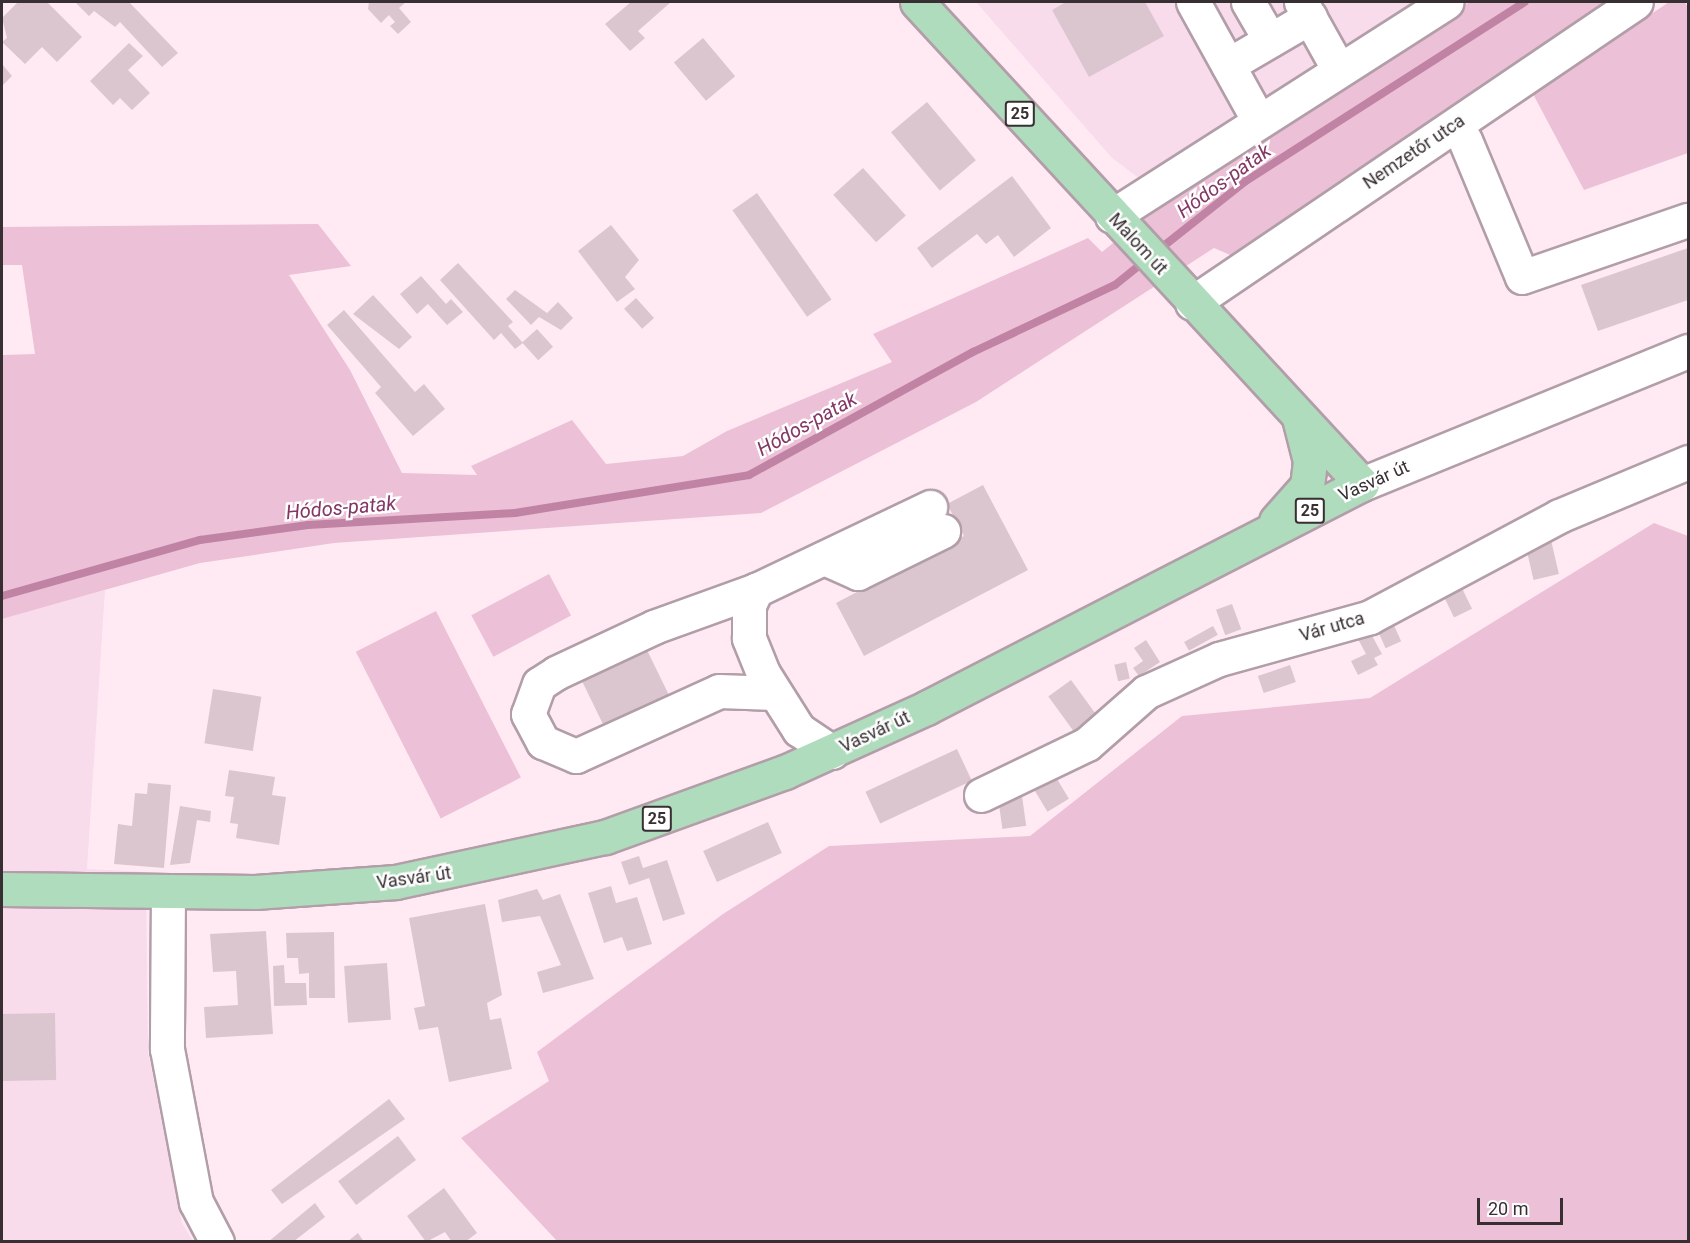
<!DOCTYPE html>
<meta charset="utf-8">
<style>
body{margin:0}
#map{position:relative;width:1690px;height:1243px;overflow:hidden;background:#ffeaf4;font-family:Roboto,sans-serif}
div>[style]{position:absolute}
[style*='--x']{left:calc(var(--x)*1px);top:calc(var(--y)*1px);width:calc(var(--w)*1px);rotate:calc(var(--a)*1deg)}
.built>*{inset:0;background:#f9dceb}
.green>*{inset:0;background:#ecc0d6;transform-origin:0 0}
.stream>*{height:8px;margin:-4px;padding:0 4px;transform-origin:4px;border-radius:4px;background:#c183a4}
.building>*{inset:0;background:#dbc6d0;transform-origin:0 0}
.roads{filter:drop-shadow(2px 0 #b29ea8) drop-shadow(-2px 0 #b29ea8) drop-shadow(0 2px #b29ea8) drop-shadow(0 -2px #b29ea8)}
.minor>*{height:33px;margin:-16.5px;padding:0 16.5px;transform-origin:16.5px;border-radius:16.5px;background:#fff}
.major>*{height:33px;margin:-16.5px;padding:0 16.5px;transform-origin:16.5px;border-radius:16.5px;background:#afdcbc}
span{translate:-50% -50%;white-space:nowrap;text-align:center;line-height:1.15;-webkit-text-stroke:5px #fefefe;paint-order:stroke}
.shield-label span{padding:2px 4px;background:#fefefe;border:2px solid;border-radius:4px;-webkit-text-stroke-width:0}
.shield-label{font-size:16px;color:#382f33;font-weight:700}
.street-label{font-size:18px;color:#382f33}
.water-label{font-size:20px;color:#833764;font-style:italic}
.frame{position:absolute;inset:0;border:3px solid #382f33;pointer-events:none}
.scale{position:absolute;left:1477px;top:1198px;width:86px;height:27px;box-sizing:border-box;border:3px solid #382f33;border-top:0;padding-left:8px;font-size:18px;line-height:21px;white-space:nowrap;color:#382f33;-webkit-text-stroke:4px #fefefe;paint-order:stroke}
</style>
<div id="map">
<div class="built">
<i style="clip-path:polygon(976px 2px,1470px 2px,1160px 194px,1112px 158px)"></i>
<i style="clip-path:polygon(105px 590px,87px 869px,146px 872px,148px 1052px,182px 1223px,193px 1241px,2px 1242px,2px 619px)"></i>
</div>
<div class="green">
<i style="clip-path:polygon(1470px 2px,1604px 2px,1235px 257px,1214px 248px,976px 402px,761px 513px,334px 543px,200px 563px,2px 619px,2px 355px,35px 354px,22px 265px,2px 265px,2px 227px,318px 224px,351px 266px,289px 275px,350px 370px,402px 473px,477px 475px,471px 466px,572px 420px,606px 464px,683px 456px,727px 431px,892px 362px,873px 334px,1088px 238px,1102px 252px,1166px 200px,1160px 194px)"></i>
<i style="clip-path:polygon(1669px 2px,1685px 2px,1688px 8px,1688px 153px,1584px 190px,1533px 94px)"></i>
<i style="clip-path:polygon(1654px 523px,1688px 536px,1688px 1241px,557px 1241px,461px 1138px,549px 1081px,537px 1052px,723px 914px,829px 846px,1030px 836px,1182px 716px,1370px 698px)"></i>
<i style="left:549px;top:574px;width:47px;height:88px;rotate:62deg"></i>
<i style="left:436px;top:611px;width:187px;height:90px;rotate:63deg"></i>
</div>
<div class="stream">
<i style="--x:1156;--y:252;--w:115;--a:-38.3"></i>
<i style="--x:1246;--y:181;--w:331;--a:-32.7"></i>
<i style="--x:2;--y:596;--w:206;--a:-15.8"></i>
<i style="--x:200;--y:540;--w:109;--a:-7.9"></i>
<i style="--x:308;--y:525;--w:207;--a:-3.3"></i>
<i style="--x:515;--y:513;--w:237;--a:-9.2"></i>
<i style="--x:749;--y:475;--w:256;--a:-28.8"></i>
<i style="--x:973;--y:352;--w:157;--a:-25.3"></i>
<i style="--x:1115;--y:285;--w:40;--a:-39"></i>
</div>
<div class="building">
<i style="clip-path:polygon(18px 2px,47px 2px,82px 37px,57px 62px,42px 47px,25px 64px,2px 42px,7px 38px,2px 18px)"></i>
<i style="clip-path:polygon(75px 2px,129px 2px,178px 53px,162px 67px,120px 22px,115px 27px,94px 11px,89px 16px)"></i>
<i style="clip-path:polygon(369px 2px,406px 2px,399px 8px,411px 22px,398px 34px,390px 26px,395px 22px,389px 15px,381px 23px,368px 9px)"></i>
<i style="clip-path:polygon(631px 2px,671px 2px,638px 31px,645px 38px,630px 51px,605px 24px)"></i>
<i style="clip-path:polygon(1066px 2px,1145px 2px,1164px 36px,1089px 77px,1052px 10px)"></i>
<i style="left:703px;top:38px;width:50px;height:38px;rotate:50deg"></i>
<i style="clip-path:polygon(129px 43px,143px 56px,128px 70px,150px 93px,132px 110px,120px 98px,113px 105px,90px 81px)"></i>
<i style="clip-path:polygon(2px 64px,12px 76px,2px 86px)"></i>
<i style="left:927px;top:102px;width:76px;height:47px;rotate:50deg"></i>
<i style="left:863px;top:168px;width:64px;height:40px;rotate:48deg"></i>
<i style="clip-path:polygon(1012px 176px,1051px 228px,1014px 257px,998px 235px,986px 244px,977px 234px,932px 268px,917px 248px)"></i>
<i style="left:757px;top:193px;width:130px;height:30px;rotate:55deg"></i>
<i style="clip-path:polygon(611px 225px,639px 260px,625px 277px,635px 289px,617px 302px,578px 251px)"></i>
<i style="clip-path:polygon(1688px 248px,1688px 300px,1598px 331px,1581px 285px)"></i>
<i style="clip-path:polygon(458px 263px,513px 322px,508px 326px,523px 343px,515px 349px,501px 333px,494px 340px,440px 280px)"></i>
<i style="clip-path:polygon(421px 276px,446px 304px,451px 299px,463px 312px,447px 325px,428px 304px,417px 314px,400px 294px)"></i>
<i style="clip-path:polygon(515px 290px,547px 313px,558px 302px,573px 318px,561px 330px,539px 317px,531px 325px,506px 299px)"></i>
<i style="clip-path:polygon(373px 295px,412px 337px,399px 349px,353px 314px)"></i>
<i style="left:636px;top:298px;width:27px;height:16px;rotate:48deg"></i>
<i style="clip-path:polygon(344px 310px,415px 392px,424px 384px,445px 409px,413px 436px,375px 393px,381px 387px,327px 325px)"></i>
<i style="left:537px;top:329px;width:24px;height:20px;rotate:48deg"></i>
<i style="clip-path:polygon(983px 485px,1028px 570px,864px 656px,836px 603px,964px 536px,947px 504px)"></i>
<i style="left:1551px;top:540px;width:35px;height:26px;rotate:77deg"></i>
<i style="left:1458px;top:580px;width:32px;height:20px;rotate:64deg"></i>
<i style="left:1232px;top:604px;width:27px;height:17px;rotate:70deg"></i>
<i style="left:1393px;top:623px;width:20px;height:17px;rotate:66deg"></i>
<i style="left:1213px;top:626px;width:10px;height:33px;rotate:61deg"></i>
<i style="clip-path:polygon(1370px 632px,1382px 654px,1374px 658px,1378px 665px,1358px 675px,1351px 661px,1366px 654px,1358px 639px)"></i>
<i style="clip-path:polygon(1146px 640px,1160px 662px,1139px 676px,1133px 668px,1143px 661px,1134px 648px)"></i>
<i style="left:645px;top:646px;width:61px;height:72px;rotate:64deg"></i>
<i style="left:1126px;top:662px;width:17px;height:12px;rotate:77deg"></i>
<i style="left:1290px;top:665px;width:18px;height:34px;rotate:71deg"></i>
<i style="left:1071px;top:680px;width:44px;height:28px;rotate:54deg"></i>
<i style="left:213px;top:689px;width:49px;height:55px;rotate:9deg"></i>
<i style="left:957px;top:749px;width:35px;height:101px;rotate:65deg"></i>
<i style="clip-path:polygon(229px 770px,275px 777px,272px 795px,286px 797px,279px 845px,236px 838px,238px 824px,230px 823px,234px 797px,225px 796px)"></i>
<i style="left:1054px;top:774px;width:29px;height:25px;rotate:59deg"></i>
<i style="clip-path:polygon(148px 783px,171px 785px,164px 868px,114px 864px,118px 824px,132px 826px,135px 793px,147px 794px)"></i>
<i style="left:1022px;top:796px;width:30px;height:24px;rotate:82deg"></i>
<i style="clip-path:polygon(180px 806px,211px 811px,210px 822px,197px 820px,190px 863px,170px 865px)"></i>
<i style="left:768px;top:822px;width:34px;height:71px;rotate:66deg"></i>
<i style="clip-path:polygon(639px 856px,643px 868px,667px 860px,685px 914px,663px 921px,649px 878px,629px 885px,621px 862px)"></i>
<i style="clip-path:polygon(611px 886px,616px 903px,637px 897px,652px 944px,627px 951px,622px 937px,604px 943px,588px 893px)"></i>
<i style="clip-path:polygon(537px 889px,543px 900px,560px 894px,594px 979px,543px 993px,537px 972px,561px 965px,540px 916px,502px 922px,498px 900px)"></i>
<i style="clip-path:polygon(485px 904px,502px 995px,487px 1003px,490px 1020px,501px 1018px,512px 1069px,449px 1082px,438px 1027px,419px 1030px,414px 1008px,425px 1006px,409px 918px)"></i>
<i style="clip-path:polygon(266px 931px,273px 1034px,206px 1038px,204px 1007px,238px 1005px,236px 971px,213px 972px,210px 934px)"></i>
<i style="clip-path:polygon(334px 932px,335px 998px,309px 998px,309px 973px,299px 974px,298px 958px,287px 958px,286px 933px)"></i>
<i style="left:387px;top:963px;width:57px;height:43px;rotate:86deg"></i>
<i style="clip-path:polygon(284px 965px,285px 983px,306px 983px,307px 1005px,274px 1006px,273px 966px)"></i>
<i style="left:55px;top:1013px;width:67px;height:53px;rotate:89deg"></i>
<i style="clip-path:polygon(389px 1099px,405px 1119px,282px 1204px,271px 1190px)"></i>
<i style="left:398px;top:1136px;width:30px;height:75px;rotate:53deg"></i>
<i style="clip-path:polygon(444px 1188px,477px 1233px,465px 1242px,452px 1242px,445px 1232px,426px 1242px,407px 1216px)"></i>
<i style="clip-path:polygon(315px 1203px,325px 1217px,293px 1242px,268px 1242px)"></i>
<i style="clip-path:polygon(358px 1233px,364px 1242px,347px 1242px)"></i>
</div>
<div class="roads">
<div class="minor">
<i style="--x:1193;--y:2;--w:136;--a:61"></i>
<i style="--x:1248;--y:2;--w:44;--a:59.9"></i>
<i style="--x:1301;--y:2;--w:78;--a:60.8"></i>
<i style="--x:1228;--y:65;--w:95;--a:-30.3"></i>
<i style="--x:1465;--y:140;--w:148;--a:67.4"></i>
<i style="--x:1522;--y:277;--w:176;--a:-19"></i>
<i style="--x:1112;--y:216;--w:397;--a:-32.6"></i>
<i style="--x:1192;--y:303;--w:536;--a:-34.13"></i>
<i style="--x:1362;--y:484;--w:352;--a:-22.2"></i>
<i style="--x:824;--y:558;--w:37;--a:24"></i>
<i style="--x:858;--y:573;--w:95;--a:-26.3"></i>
<i style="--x:756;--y:590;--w:109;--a:160.1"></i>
<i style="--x:654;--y:627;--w:108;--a:154.9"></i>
<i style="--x:556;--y:673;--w:20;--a:147"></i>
<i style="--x:539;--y:684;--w:32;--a:110"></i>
<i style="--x:528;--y:714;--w:32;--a:62"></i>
<i style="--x:543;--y:742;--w:36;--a:23"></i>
<i style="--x:576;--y:756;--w:157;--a:-24.4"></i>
<i style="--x:719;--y:691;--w:55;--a:2.1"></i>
<i style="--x:832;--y:752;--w:40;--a:-146"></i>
<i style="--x:799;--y:730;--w:67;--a:-122.3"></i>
<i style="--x:763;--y:673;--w:38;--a:-112"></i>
<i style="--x:749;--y:638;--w:33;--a:-90"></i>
<i style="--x:749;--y:605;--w:17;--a:-65"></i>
<i style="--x:756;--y:590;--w:193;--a:-25.5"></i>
<i style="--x:981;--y:795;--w:118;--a:-25.7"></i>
<i style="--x:1087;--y:744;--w:79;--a:-41.4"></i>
<i style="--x:1146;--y:692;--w:80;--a:-24.3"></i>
<i style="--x:1219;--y:659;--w:157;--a:-15.5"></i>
<i style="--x:1370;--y:617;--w:214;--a:-28.1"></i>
<i style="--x:1559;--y:516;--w:140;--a:-22.7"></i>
<i style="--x:168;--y:891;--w:158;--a:90.4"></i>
<i style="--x:167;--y:1049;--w:156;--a:79.3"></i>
<i style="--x:196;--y:1202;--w:45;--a:62.3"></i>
</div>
<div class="major">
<i style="--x:1276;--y:521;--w:47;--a:-48.5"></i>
<i style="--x:1307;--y:486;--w:25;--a:-83"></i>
<i style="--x:1310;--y:461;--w:44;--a:-104.3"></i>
<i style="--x:2;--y:889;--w:253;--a:0.7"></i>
<i style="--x:255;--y:892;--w:141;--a:-4.1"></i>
<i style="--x:396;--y:882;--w:214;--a:-12.2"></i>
<i style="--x:605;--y:837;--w:191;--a:-19.9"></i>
<i style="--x:785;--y:772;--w:155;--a:-24.4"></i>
<i style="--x:926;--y:708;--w:490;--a:-27.2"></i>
<i style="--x:1362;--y:484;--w:656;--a:-132.71"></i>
</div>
</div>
<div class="shield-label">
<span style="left:1020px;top:114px">25</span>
<span style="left:1310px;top:511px">25</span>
<span style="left:657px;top:819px">25</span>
</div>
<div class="street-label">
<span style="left:1414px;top:152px;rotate:-34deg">Nemzetőr utca</span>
<span style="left:1138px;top:244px;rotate:47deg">Malom út</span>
<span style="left:1374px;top:481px;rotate:-24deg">Vasvár út</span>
<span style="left:1332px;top:627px;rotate:-16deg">Vár utca</span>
<span style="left:875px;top:732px;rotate:-25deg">Vasvár út</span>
<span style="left:414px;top:878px;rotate:-8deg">Vasvár út</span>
</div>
<div class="water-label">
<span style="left:1224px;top:181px;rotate:-36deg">Hódos-patak</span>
<span style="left:807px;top:424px;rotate:-29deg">Hódos-patak</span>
<span style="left:341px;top:508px;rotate:-5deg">Hódos-patak</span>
</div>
<div class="frame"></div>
<div class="scale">20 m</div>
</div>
